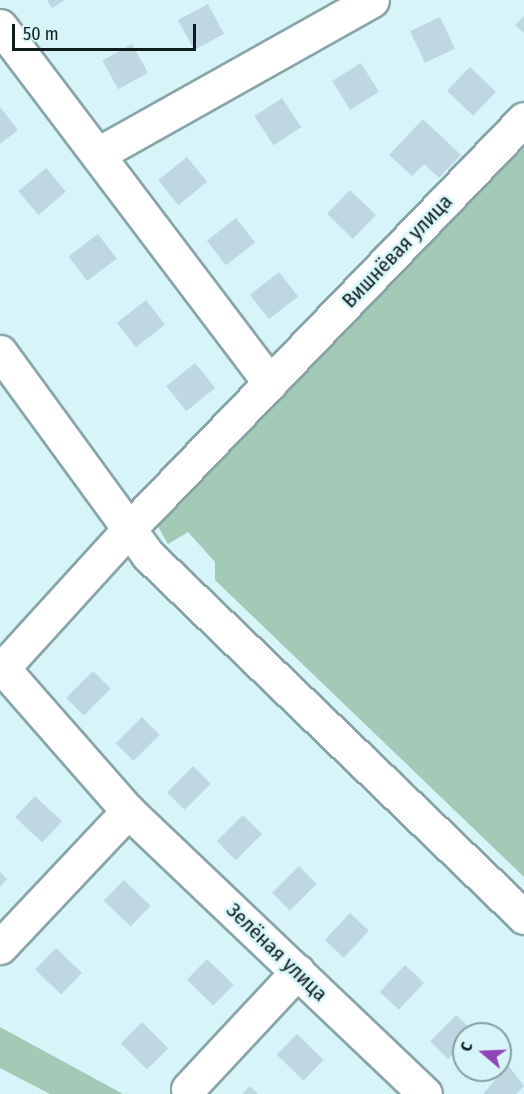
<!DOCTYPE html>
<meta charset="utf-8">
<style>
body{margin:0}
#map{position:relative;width:524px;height:1094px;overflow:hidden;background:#d7f5f9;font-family:"Fira Sans Condensed",sans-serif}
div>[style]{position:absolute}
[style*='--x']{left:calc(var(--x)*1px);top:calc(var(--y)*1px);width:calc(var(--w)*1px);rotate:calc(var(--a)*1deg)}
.green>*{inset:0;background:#a3cab7}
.building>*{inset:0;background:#bed7e3;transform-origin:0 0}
.roads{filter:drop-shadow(2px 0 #89a5a9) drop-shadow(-2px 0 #89a5a9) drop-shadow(0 2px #89a5a9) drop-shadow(0 -2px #89a5a9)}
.minor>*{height:33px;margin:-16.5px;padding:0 16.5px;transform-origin:16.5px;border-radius:16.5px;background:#fff}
span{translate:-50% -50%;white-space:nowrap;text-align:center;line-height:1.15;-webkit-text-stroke:5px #d7f5f9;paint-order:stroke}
.street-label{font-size:21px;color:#111c1d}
.north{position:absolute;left:452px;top:1022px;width:60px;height:60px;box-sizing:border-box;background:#d7f5f9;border:2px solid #889ea1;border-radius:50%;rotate:289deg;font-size:16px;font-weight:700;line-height:24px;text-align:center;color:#111c1d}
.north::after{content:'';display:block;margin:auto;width:21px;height:27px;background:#9045b6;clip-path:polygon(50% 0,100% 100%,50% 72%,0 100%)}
.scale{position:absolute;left:12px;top:24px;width:184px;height:27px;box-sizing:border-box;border:3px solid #111c1d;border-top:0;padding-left:8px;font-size:18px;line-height:21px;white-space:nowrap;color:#111c1d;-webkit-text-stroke:4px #d7f5f9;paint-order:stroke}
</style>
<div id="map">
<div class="green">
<i style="clip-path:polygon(524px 147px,524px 877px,215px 580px,215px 562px,188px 532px,168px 544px,156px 523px,174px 499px)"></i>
<i style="clip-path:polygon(0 1027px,123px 1094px,50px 1094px,0 1068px)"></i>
</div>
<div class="building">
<i style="clip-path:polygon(47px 0,65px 0,52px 8px)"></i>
<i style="left:208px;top:4px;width:34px;height:34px;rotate:62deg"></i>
<i style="clip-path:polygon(524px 16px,524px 33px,515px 25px)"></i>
<i style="left:440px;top:17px;width:35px;height:33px;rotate:65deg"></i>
<i style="left:132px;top:44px;width:33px;height:34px;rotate:61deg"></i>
<i style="left:361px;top:63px;width:34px;height:34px;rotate:58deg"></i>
<i style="left:470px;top:67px;width:36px;height:33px;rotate:44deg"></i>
<i style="left:282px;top:98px;width:35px;height:33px;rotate:57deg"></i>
<i style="clip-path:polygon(0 107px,18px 130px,0 144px)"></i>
<i style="clip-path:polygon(423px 119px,461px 155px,439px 178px,424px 164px,412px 176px,389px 155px)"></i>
<i style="left:187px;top:157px;width:32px;height:37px;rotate:51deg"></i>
<i style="left:46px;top:168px;width:31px;height:36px;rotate:50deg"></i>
<i style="left:350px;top:190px;width:36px;height:33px;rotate:44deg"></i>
<i style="left:236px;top:218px;width:31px;height:37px;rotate:52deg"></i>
<i style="left:98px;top:234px;width:31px;height:37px;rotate:53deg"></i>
<i style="left:279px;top:272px;width:31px;height:37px;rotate:52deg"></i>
<i style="left:146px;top:300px;width:31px;height:37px;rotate:52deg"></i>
<i style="left:195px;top:363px;width:32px;height:37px;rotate:51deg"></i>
<i style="left:93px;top:671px;width:25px;height:38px;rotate:45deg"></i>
<i style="left:142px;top:717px;width:25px;height:37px;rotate:45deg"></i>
<i style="left:193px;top:766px;width:25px;height:37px;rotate:45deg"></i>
<i style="left:35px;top:796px;width:37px;height:29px;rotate:43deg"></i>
<i style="left:243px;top:815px;width:27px;height:37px;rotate:45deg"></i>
<i style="left:299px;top:866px;width:25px;height:38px;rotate:45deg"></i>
<i style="clip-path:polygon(0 872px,7px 879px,0 887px)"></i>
<i style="left:124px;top:880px;width:37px;height:29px;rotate:44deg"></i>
<i style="left:350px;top:913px;width:26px;height:37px;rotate:43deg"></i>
<i style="left:56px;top:948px;width:36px;height:30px;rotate:44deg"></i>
<i style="left:207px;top:959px;width:37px;height:29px;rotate:44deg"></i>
<i style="left:405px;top:965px;width:26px;height:37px;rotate:43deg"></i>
<i style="clip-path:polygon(456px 1015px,475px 1033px,464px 1034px,464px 1044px,448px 1059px,430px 1041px)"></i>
<i style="left:142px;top:1022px;width:37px;height:30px;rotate:45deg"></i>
<i style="left:297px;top:1034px;width:37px;height:29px;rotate:44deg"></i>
<i style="clip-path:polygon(508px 1065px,524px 1086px,516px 1094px,483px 1094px)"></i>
<i style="clip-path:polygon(250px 1086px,258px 1094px,242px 1094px)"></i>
</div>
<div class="roads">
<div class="minor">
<i style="--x:0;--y:26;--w:448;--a:52.9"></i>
<i style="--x:98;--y:154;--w:314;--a:-29.3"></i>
<i style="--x:0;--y:352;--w:251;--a:53.9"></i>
<i style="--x:148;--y:555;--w:522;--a:43.91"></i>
<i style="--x:0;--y:665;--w:194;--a:48.8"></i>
<i style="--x:128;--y:811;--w:410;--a:43.6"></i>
<i style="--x:0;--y:671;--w:192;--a:-47.7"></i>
<i style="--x:129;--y:529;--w:569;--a:-46.07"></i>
<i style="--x:0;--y:947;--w:187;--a:-46.7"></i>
<i style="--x:188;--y:1089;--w:161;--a:-47"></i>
</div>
</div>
<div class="street-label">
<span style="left:397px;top:251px;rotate:-46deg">Вишнёвая улица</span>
<span style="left:277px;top:952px;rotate:44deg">Зелёная улица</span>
</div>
<div class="north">С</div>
<div class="scale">50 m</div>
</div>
